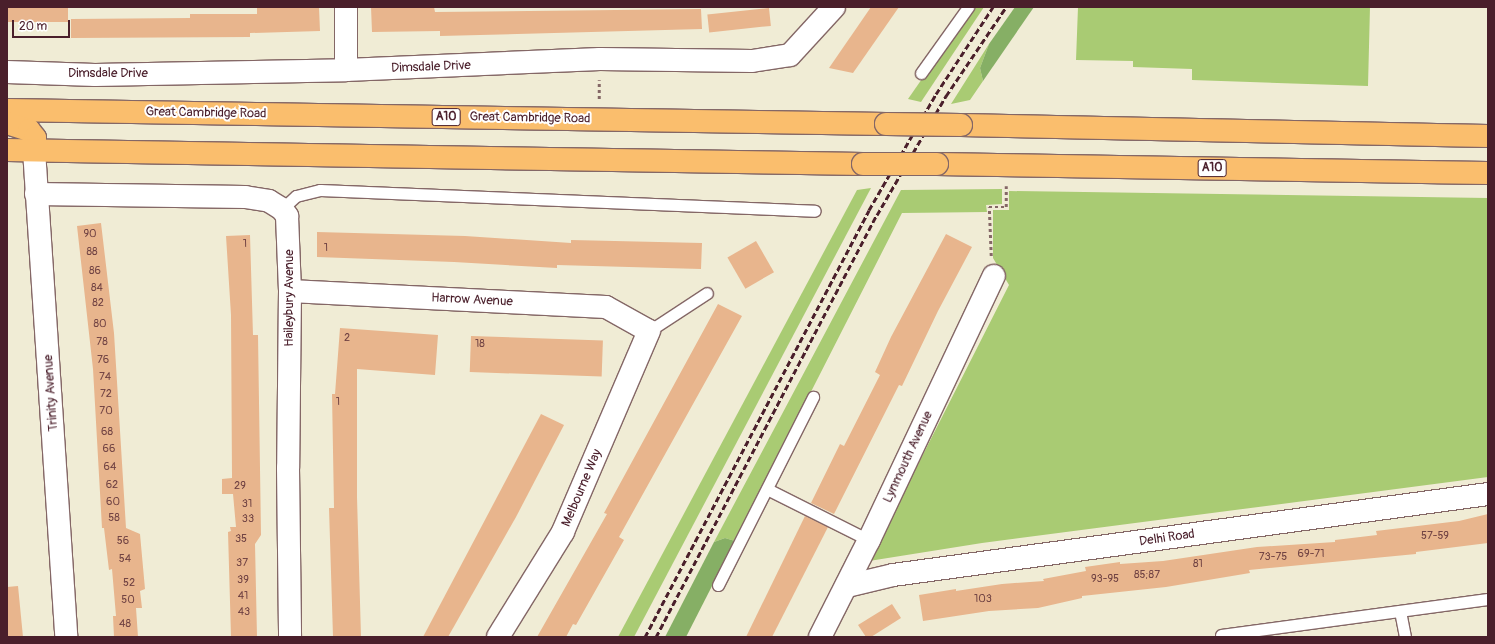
<!DOCTYPE html>
<style>
body{margin:0}
#map{position:relative;width:1495px;height:644px;overflow:hidden;background:#f0ecd5;font-family:Pangolin,sans-serif}
div>[style]{position:absolute}
[style*='--x']{left:calc(var(--x)*1px);top:calc(var(--y)*1px);width:calc(var(--w)*1px);rotate:calc(var(--a)*1deg)}
.green>*{inset:0;background:#a9cb73}
.forest>*{inset:0;background:#86af65}
.building>*{inset:0;background:#e8b58d;transform-origin:0 0}
.path>*{height:2.5px;margin-top:-1.25px;transform-origin:0;background:repeating-linear-gradient(90deg,#846766 0 3px,transparent 0 6px)}
.roads{filter:drop-shadow(1px 0 #846766) drop-shadow(-1px 0 #846766) drop-shadow(0 1px #846766) drop-shadow(0 -1px #846766)}
.lane>*{height:11px;margin:-5.5px;padding:0 5.5px;transform-origin:5.5px;border-radius:5.5px;background:#fff}
.street>*{height:22px;margin:-11px;padding:0 11px;transform-origin:11px;border-radius:11px;background:#fff}
.highway>*{height:22px;margin:-11px;padding:0 11px;transform-origin:11px;border-radius:11px;background:#fabe6d}
.rail>*{height:3px;margin-top:-1.5px;transform-origin:0;background:repeating-linear-gradient(90deg,#4a1f2b 0 6px,transparent 0 9px)}
.bridges{filter:drop-shadow(1px 0 #846766) drop-shadow(-1px 0 #846766) drop-shadow(0 1px #846766) drop-shadow(0 -1px #846766)}
.highway-bridge>*{height:22px;margin:-11px;padding:0 11px;transform-origin:11px;border-radius:11px;background:#fabe6d}
span{translate:-50% -50%;white-space:nowrap;text-align:center;line-height:1.15;-webkit-text-stroke:4px #fff;paint-order:stroke}
.number-label{font-size:11px;color:#724444}
.number-label span{-webkit-text-stroke-width:0}
.shield-label span{padding:1px 3px;background:#fff;border:1px solid;border-radius:3px;-webkit-text-stroke-width:0}
.shield-label{font-size:12px;color:#4a1f2b;font-weight:700}
.street-label{font-size:13px;color:#4a1f2b}
.frame{position:absolute;inset:0;border:8px solid #4a1f2b;pointer-events:none}
.scale{position:absolute;left:12px;top:20px;width:58px;height:18px;box-sizing:border-box;border:2px solid #4a1f2b;border-top:0;padding-left:5px;font-size:12px;line-height:14px;white-space:nowrap;color:#4a1f2b;-webkit-text-stroke:3px #fff;paint-order:stroke}
</style>
<div id="map">
<div class="green">
<i style="clip-path:polygon(972px 7px,984px 7px,921px 102px,908px 99px)"></i>
<i style="clip-path:polygon(1078px 7px,1370px 7px,1368px 86px,1192px 80px,1192px 69px,1133px 67px,1133px 61px,1076px 60px)"></i>
<i style="clip-path:polygon(989px 44px,980px 68px,983px 81px,970px 100px,951px 104px)"></i>
<i style="clip-path:polygon(871px 188px,634px 637px,618px 637px,857px 190px)"></i>
<i style="clip-path:polygon(1002px 189px,1002px 204px,986px 205px,987px 212px,902px 213px,735px 541px,725px 538px,714px 542px,901px 190px)"></i>
<i style="clip-path:polygon(1009px 191px,1488px 198px,1488px 477px,982px 543px,869px 561px,1009px 285px,993px 258px,993px 210px,1009px 210px)"></i>
</div>
<div class="forest">
<i style="clip-path:polygon(1015px 7px,1034px 7px,983px 81px,980px 68px,989px 44px)"></i>
<i style="clip-path:polygon(725px 538px,735px 541px,686px 637px,665px 637px,714px 542px)"></i>
</div>
<div class="building">
<i style="left:7px;top:7px;width:61px;height:15px"></i>
<i style="clip-path:polygon(319px 7px,320px 31px,250px 33px,250px 37px,71px 38px,71px 19px,190px 18px,190px 14px,257px 14px,257px 8px)"></i>
<i style="clip-path:polygon(371px 7px,434px 7px,435px 12px,701px 9px,702px 29px,440px 36px,440px 31px,372px 32px)"></i>
<i style="clip-path:polygon(871px 7px,899px 7px,853px 73px,829px 68px)"></i>
<i style="left:769px;top:8px;width:18px;height:62px;rotate:84deg"></i>
<i style="clip-path:polygon(101px 223px,114px 333px,126px 528px,140px 534px,145px 589px,140px 591px,142px 608px,136px 608px,138px 637px,114px 637px,113px 616px,116px 616px,112px 569px,109px 570px,104px 528px,102px 528px,93px 369px,77px 226px)"></i>
<i style="clip-path:polygon(317px 232px,465px 236px,571px 243px,571px 240px,702px 243px,701px 269px,557px 265px,557px 268px,454px 262px,317px 257px)"></i>
<i style="clip-path:polygon(946px 234px,972px 247px,938px 311px,902px 386px,899px 385px,834px 514px,811px 503px,840px 444px,844px 446px,880px 375px,875px 372px,891px 337px)"></i>
<i style="clip-path:polygon(250px 235px,253px 335px,258px 335px,261px 535px,255px 544px,257px 637px,231px 637px,228px 532px,231px 531px,230px 527px,236px 527px,233px 494px,222px 494px,222px 479px,232px 478px,231px 315px,226px 236px)"></i>
<i style="left:756px;top:241px;width:36px;height:33px;rotate:60deg"></i>
<i style="clip-path:polygon(718px 304px,742px 316px,619px 537px,624px 540px,576px 625px,573px 624px,566px 637px,537px 637px,607px 514px,604px 513px)"></i>
<i style="clip-path:polygon(340px 328px,438px 335px,435px 375px,357px 369px,357px 497px,361px 637px,333px 637px,329px 508px,334px 508px,332px 394px,335px 394px)"></i>
<i style="left:471px;top:336px;width:132px;height:36px;rotate:2deg"></i>
<i style="clip-path:polygon(541px 414px,564px 425px,516px 517px,448px 637px,423px 637px)"></i>
<i style="clip-path:polygon(1488px 514px,1488px 543px,1416px 552px,1416px 554px,1249px 570px,1250px 573px,1166px 587px,1082px 596px,1082px 598px,1038px 608px,989px 611px,923px 621px,919px 595px,956px 589px,956px 591px,1002px 584px,1044px 581px,1043px 579px,1086px 571px,1085px 567px,1120px 562px,1120px 564px,1163px 561px,1257px 547px,1335px 542px,1335px 540px,1377px 535px,1376px 531px,1459px 521px)"></i>
<i style="clip-path:polygon(805px 516px,828px 527px,772px 637px,746px 637px)"></i>
<i style="clip-path:polygon(18px 586px,23px 637px,7px 637px,7px 587px)"></i>
<i style="clip-path:polygon(892px 604px,901px 618px,871px 637px,866px 637px,858px 625px)"></i>
</div>
<div class="path">
<i style="--x:599;--y:99;--w:19;--a:-90"></i>
<i style="--x:991;--y:256;--w:49;--a:-92.3"></i>
<i style="--x:989;--y:207;--w:17;--a:0"></i>
<i style="--x:1006;--y:207;--w:21;--a:-90"></i>
</div>
<div class="roads">
<div class="lane">
<i style="--x:921;--y:73;--w:81;--a:-54.5"></i>
<i style="--x:282;--y:209;--w:19;--a:-43"></i>
<i style="--x:296;--y:196;--w:25;--a:-14"></i>
<i style="--x:320;--y:190;--w:495;--a:2.4"></i>
<i style="--x:649;--y:331;--w:69;--a:-33.2"></i>
<i style="--x:767;--y:489;--w:114;--a:26.6"></i>
<i style="--x:718;--y:585;--w:211;--a:-63.2"></i>
<i style="--x:1400;--y:611;--w:26;--a:79"></i>
<i style="--x:1221;--y:635;--w:269;--a:-7.7"></i>
</div>
<div class="street">
<i style="--x:346;--y:70;--w:63;--a:-90"></i>
<i style="--x:7;--y:72;--w:88;--a:2"></i>
<i style="--x:95;--y:75;--w:251;--a:-1.1"></i>
<i style="--x:346;--y:70;--w:254;--a:-2.5"></i>
<i style="--x:600;--y:59;--w:152;--a:0.8"></i>
<i style="--x:752;--y:61;--w:38;--a:-9"></i>
<i style="--x:790;--y:55;--w:65;--a:-47.5"></i>
<i style="--x:34;--y:150;--w:488;--a:86.2"></i>
<i style="--x:36;--y:194;--w:209;--a:0.8"></i>
<i style="--x:245;--y:197;--w:24;--a:9"></i>
<i style="--x:269;--y:201;--w:15;--a:32"></i>
<i style="--x:282;--y:209;--w:9;--a:54"></i>
<i style="--x:287;--y:216;--w:75;--a:87.7"></i>
<i style="--x:290;--y:291;--w:177;--a:90.6"></i>
<i style="--x:288;--y:468;--w:169;--a:89.3"></i>
<i style="--x:290;--y:291;--w:316;--a:2.9"></i>
<i style="--x:606;--y:307;--w:49;--a:29.2"></i>
<i style="--x:649;--y:331;--w:219;--a:113.2"></i>
<i style="--x:563;--y:532;--w:123;--a:121.8"></i>
<i style="--x:847;--y:586;--w:47;--a:-13.4"></i>
<i style="--x:893;--y:575;--w:600;--a:-7.75"></i>
<i style="--x:820;--y:637;--w:109;--a:-63.2"></i>
<i style="--x:869;--y:540;--w:292;--a:-64.7"></i>
</div>
<div class="highway">
<i style="--x:7;--y:110;--w:879;--a:0.91"></i>
<i style="--x:7;--y:123;--w:23;--a:18"></i>
<i style="--x:29;--y:130;--w:10;--a:53"></i>
<i style="--x:35;--y:138;--w:12;--a:95"></i>
<i style="--x:961;--y:125;--w:527;--a:1.2"></i>
<i style="--x:7;--y:150;--w:856;--a:0.94"></i>
<i style="--x:937;--y:164;--w:551;--a:0.94"></i>
</div>
</div>
<div class="rail">
<i style="--x:645;--y:637;--w:482;--a:-62.3"></i>
<i style="--x:869;--y:210;--w:134;--a:-60"></i>
<i style="--x:936;--y:94;--w:104;--a:-56.8"></i>
<i style="--x:656;--y:637;--w:476;--a:-62.4"></i>
<i style="--x:877;--y:215;--w:138;--a:-59.9"></i>
<i style="--x:946;--y:96;--w:107;--a:-56"></i>
</div>
<div class="bridges">
<div class="highway-bridge">
<i style="--x:886;--y:124;--w:75;--a:0.8"></i>
<i style="--x:863;--y:164;--w:74;--a:0"></i>
</div>
</div>
<div class="number-label">
<span style="left:90px;top:234px">90</span>
<span style="left:245px;top:244px">1</span>
<span style="left:326px;top:248px">1</span>
<span style="left:92px;top:252px">88</span>
<span style="left:95px;top:271px">86</span>
<span style="left:97px;top:288px">84</span>
<span style="left:98px;top:303px">82</span>
<span style="left:100px;top:324px">80</span>
<span style="left:347px;top:338px">2</span>
<span style="left:102px;top:342px">78</span>
<span style="left:480px;top:344px">18</span>
<span style="left:103px;top:360px">76</span>
<span style="left:105px;top:377px">74</span>
<span style="left:106px;top:394px">72</span>
<span style="left:338px;top:402px">1</span>
<span style="left:106px;top:411px">70</span>
<span style="left:107px;top:432px">68</span>
<span style="left:109px;top:449px">66</span>
<span style="left:110px;top:467px">64</span>
<span style="left:112px;top:485px">62</span>
<span style="left:240px;top:486px">29</span>
<span style="left:113px;top:502px">60</span>
<span style="left:247px;top:504px">31</span>
<span style="left:114px;top:518px">58</span>
<span style="left:248px;top:519px">33</span>
<span style="left:1435px;top:536px">57-59</span>
<span style="left:241px;top:539px">35</span>
<span style="left:123px;top:541px">56</span>
<span style="left:1311px;top:554px">69-71</span>
<span style="left:1273px;top:557px">73-75</span>
<span style="left:125px;top:559px">54</span>
<span style="left:242px;top:563px">37</span>
<span style="left:1198px;top:564px">81</span>
<span style="left:1147px;top:575px">85;87</span>
<span style="left:1105px;top:579px">93-95</span>
<span style="left:243px;top:580px">39</span>
<span style="left:129px;top:583px">52</span>
<span style="left:243px;top:596px">41</span>
<span style="left:983px;top:599px">103</span>
<span style="left:128px;top:600px">50</span>
<span style="left:244px;top:612px">43</span>
<span style="left:125px;top:624px">48</span>
</div>
<div class="shield-label">
<span style="left:446px;top:117px">A10</span>
<span style="left:1212px;top:168px">A10</span>
</div>
<div class="street-label">
<span style="left:431px;top:67px;rotate:-2deg">Dimsdale Drive</span>
<span style="left:108px;top:73px">Dimsdale Drive</span>
<span style="left:206px;top:113px;rotate:1deg">Great Cambridge Road</span>
<span style="left:530px;top:118px;rotate:1deg">Great Cambridge Road</span>
<span style="left:289px;top:298px;rotate:-90deg">Haileybury Avenue</span>
<span style="left:472px;top:300px;rotate:3deg">Harrow Avenue</span>
<span style="left:51px;top:393px;rotate:-94deg">Trinity Avenue</span>
<span style="left:908px;top:457px;rotate:-65deg">Lynmouth Avenue</span>
<span style="left:582px;top:488px;rotate:-67deg">Melbourne Way</span>
<span style="left:1167px;top:538px;rotate:-8deg">Delhi Road</span>
</div>
<div class="frame"></div>
<div class="scale">20 m</div>
</div>
